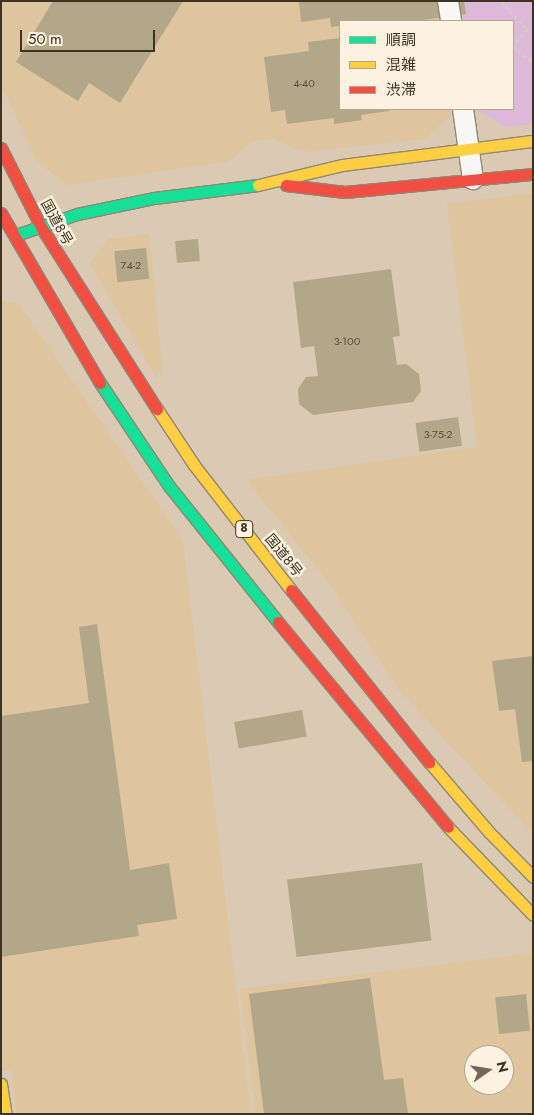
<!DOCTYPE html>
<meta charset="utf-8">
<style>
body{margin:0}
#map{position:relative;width:534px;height:1115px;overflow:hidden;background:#dacab3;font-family:Jost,"Noto Sans JP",sans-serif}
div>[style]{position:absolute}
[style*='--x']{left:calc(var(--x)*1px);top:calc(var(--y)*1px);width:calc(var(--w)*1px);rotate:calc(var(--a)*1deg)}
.built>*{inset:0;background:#dec49f}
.green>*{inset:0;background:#ddb8d8}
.building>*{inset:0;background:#b3a78a;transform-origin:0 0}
.path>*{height:3px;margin-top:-1.5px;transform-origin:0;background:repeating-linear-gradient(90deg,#d1ccc5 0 4px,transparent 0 6.5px)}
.roads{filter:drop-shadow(1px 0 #928674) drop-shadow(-1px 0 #928674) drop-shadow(0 1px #928674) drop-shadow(0 -1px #928674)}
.street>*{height:20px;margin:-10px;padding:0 10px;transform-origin:10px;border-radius:10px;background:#f9f7f4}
.fast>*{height:11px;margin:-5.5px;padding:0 5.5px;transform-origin:5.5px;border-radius:5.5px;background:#16e098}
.slow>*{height:11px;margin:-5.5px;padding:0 5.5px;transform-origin:5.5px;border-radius:5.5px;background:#ffcf43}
.jam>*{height:11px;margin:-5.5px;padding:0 5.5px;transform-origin:5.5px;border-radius:5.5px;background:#f24e42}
span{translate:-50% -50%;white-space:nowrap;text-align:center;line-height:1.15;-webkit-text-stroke:5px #fdf1e0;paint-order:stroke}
.number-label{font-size:11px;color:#5b4f3b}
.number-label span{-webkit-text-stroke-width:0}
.shield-label span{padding:1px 4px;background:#fdf1e0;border:1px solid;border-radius:4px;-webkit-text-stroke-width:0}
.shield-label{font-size:12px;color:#3e3221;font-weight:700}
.street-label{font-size:14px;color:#3e3221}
.frame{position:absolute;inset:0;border:2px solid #3e3221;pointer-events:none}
.legend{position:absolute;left:339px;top:20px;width:175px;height:90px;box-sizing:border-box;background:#fdf1e0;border:1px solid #b1a594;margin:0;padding:6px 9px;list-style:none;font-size:15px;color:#3e3221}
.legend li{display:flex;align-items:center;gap:10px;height:25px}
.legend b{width:25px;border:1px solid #b1a594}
.north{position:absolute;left:464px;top:1045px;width:50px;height:50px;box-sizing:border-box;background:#fdf1e0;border:1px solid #b1a594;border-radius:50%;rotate:77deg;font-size:14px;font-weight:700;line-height:20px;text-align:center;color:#3e3221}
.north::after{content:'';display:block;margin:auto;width:18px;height:22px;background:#756754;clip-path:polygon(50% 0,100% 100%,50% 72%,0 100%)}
.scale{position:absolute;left:20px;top:30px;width:135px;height:22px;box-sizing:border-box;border:2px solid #3e3221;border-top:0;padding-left:6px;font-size:15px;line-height:18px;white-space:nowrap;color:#3e3221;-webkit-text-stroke:4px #fdf1e0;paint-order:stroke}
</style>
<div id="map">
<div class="built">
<i style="clip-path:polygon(1px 1px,437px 1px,439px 21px,340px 21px,340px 109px,450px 109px,451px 115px,425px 139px,303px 152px,273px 139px,253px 141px,229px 161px,68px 185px,36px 161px,1px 84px)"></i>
<i style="clip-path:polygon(533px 193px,533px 834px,399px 690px,328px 582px,246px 480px,477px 447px,447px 204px)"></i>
<i style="clip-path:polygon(149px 234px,163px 374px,156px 378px,90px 264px,108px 239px)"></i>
<i style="clip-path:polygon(1px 300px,19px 304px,183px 540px,251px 1114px,17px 1114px,11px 1070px,1px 1071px)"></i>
<i style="clip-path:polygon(evenodd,533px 953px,533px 1114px,255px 1114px,240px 989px,533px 953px,474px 1055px,504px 1055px,504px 1085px,474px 1085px,474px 1055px)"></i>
</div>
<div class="green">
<i style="clip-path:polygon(461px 1px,533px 1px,533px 124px,506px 127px,476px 109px,513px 109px,513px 21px,463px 21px)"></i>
</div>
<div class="building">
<i style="clip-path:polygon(53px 1px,183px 1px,120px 103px,89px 83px,78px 101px,16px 62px)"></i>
<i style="clip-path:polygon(299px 1px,464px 1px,466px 14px,416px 21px,340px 21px,340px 26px,331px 27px,330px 18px,301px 22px)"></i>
<i style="clip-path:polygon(340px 38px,340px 109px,389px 109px,389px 111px,361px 115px,362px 120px,334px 124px,334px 118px,287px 124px,285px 110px,271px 112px,264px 57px,309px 51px,308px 42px)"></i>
<i style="left:198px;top:239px;width:22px;height:23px;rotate:85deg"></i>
<i style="left:146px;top:248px;width:31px;height:32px;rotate:84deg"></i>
<i style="clip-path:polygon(391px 269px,400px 336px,393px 337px,397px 365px,406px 364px,419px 374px,421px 391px,413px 402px,313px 415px,299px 404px,298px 389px,306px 377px,318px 376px,314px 346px,301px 348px,293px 282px)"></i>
<i style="left:458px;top:417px;width:29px;height:43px;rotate:82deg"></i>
<i style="clip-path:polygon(97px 624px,130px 870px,169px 863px,177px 919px,137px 925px,139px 936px,1px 957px,1px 716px,89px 703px,79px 627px)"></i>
<i style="clip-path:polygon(533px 656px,533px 761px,522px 762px,515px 709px,499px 711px,492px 661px)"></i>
<i style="left:302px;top:710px;width:27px;height:69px;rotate:80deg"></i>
<i style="left:422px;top:863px;width:78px;height:136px;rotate:83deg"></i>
<i style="clip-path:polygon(370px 978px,384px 1080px,403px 1078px,408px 1114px,264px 1114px,249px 994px)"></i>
<i style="left:526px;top:994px;width:37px;height:31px;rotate:84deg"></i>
</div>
<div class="path">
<i style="--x:501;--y:1;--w:38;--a:47"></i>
<i style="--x:527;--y:29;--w:21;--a:131"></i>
<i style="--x:513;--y:46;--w:26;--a:39"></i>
</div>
<div class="roads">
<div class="street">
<i style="--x:448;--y:1;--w:20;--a:81"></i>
<i style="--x:463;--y:109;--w:71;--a:81.9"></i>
</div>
<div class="fast">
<i style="--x:19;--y:234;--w:61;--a:-19"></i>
<i style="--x:77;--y:214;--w:79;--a:-11.7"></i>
<i style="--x:154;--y:198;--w:105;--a:-7.1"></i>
<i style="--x:100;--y:383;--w:124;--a:56.2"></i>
<i style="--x:169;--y:486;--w:174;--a:51.3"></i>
</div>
<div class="slow">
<i style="--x:258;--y:185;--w:86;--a:-13.4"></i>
<i style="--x:342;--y:165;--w:193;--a:-7.2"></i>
<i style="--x:157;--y:409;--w:67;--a:56.5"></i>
<i style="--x:194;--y:465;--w:158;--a:52.2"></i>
<i style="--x:429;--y:762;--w:92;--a:49.4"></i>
<i style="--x:489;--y:832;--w:63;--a:45.6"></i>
<i style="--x:448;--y:827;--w:122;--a:46"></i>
<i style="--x:1;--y:1084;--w:30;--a:81"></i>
</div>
<div class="jam">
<i style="--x:1;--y:148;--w:89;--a:63.1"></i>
<i style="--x:41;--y:227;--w:216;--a:57.5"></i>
<i style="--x:286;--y:185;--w:59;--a:6.8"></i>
<i style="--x:345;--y:192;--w:189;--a:-5.5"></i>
<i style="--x:1;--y:213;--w:197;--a:59.8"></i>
<i style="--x:291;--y:590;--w:221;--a:51.3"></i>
<i style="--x:278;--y:622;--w:266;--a:50.3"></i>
</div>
</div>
<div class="number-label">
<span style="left:304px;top:83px">4-40</span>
<span style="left:131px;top:265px">74-2</span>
<span style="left:347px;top:341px">3-100</span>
<span style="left:438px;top:434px">3-75-2</span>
</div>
<div class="shield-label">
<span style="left:244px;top:529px">8</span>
</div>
<div class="street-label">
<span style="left:57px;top:222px;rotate:61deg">国道8号</span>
<span style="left:284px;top:555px;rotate:51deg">国道8号</span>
</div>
<div class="frame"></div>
<ul class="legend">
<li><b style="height:6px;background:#16e098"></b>順調</li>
<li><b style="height:6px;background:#ffcf43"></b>混雑</li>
<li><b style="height:6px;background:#f24e42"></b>渋滞</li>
</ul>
<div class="north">N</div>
<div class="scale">50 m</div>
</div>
